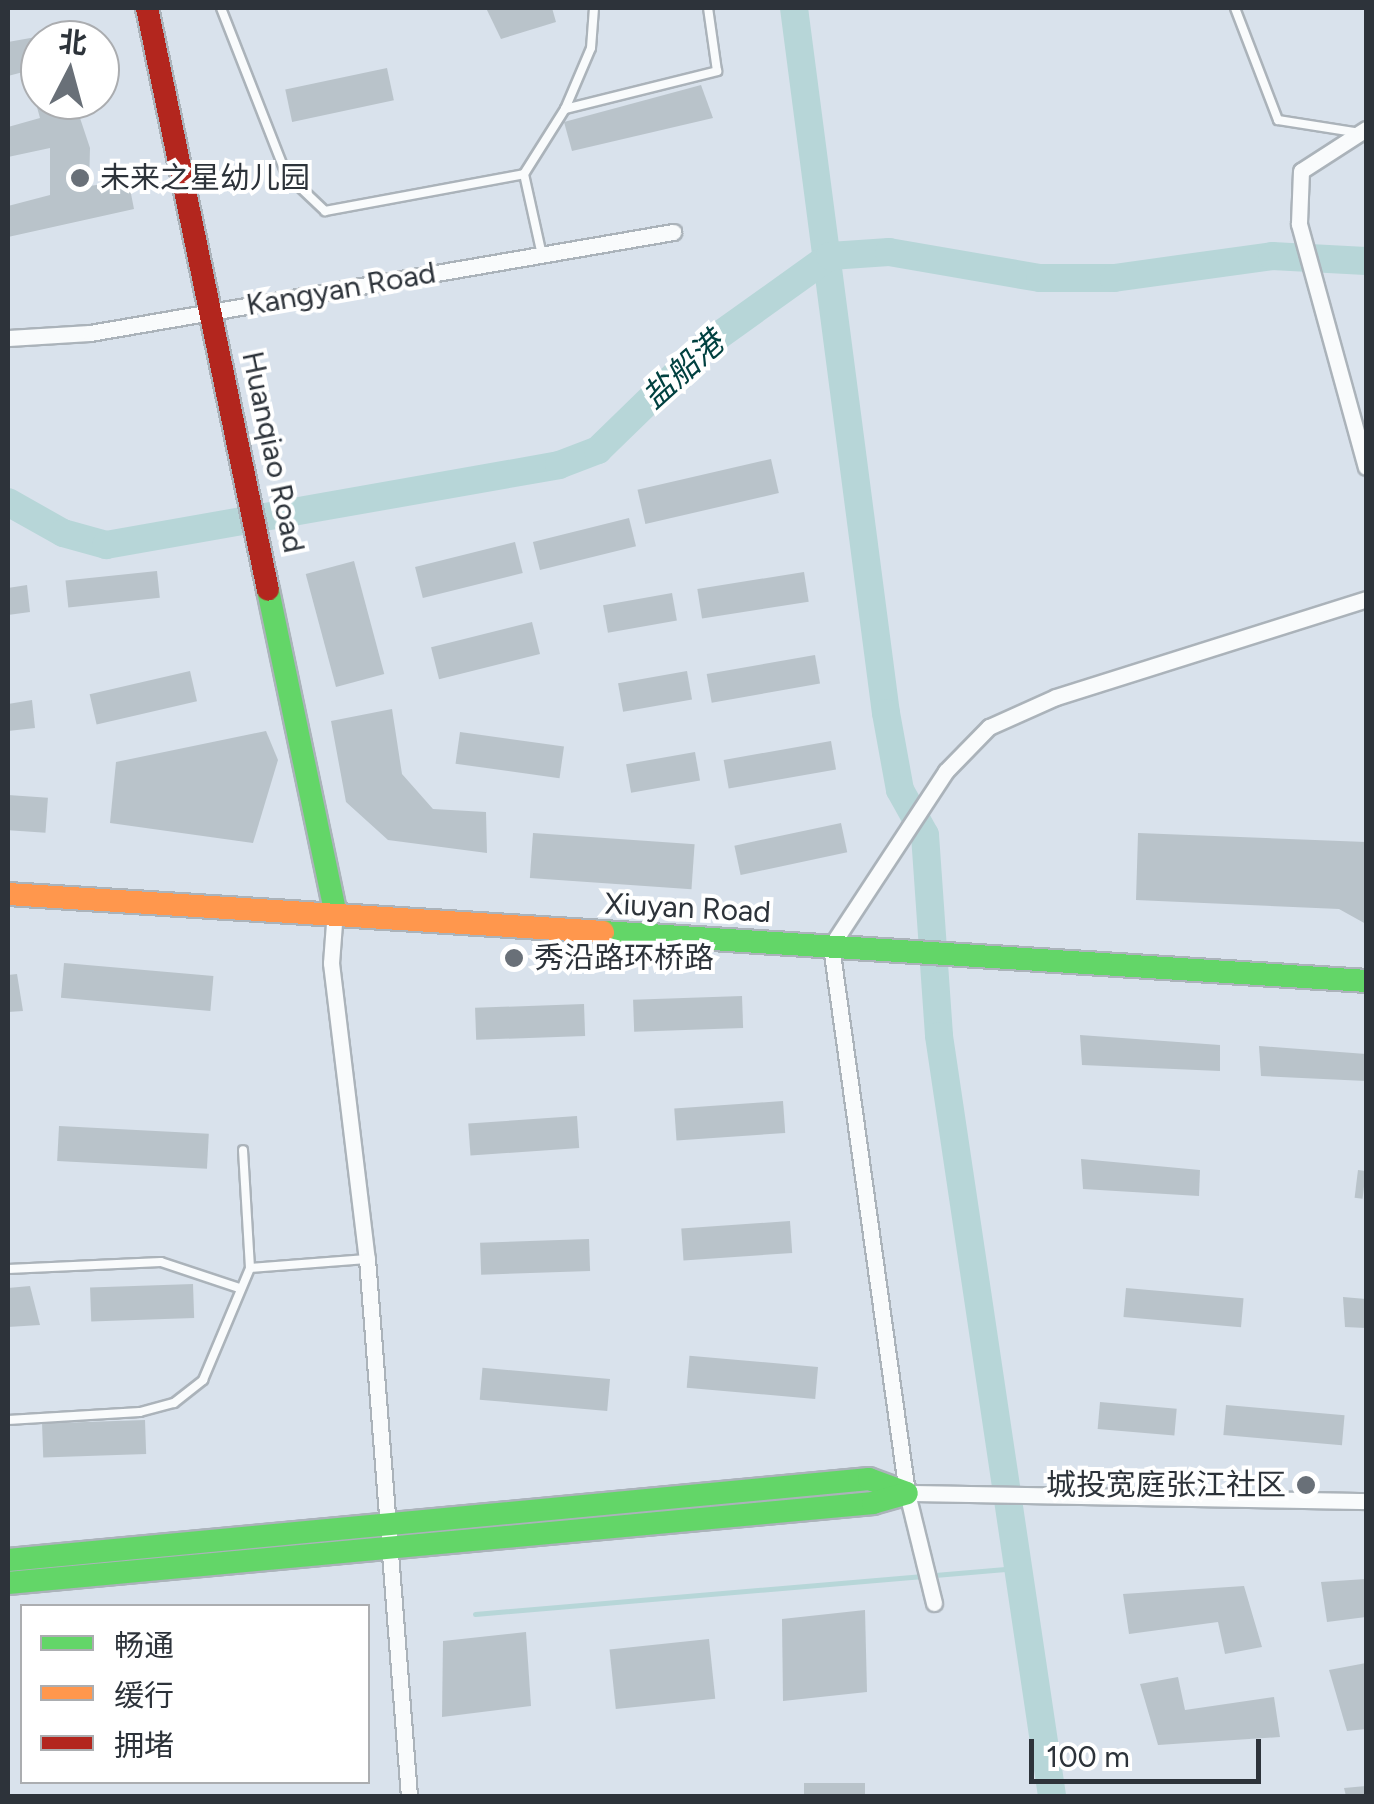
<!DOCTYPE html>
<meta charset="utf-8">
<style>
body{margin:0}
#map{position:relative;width:1374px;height:1804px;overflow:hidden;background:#d9e2ec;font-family:Figtree,"Noto Sans SC",sans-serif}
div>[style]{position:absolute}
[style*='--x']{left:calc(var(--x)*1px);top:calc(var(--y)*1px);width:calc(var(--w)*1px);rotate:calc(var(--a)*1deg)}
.stream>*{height:5px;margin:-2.5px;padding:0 2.5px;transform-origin:2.5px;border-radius:2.5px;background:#b7d6d8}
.river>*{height:28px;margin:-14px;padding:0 14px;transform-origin:14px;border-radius:14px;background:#b7d6d8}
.building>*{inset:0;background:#b9c3ca;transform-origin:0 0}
.roads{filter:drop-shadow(2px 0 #abb3ba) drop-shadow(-2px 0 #abb3ba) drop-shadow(0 2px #abb3ba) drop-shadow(0 -2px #abb3ba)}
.lane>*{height:8px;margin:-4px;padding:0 4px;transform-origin:4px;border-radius:4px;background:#f9fbfc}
.street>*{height:15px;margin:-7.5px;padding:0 7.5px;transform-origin:7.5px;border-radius:7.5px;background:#f9fbfc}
.fast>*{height:22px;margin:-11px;padding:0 11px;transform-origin:11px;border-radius:11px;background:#63d668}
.slow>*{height:22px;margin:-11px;padding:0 11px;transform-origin:11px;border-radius:11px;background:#ff974d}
.jam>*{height:22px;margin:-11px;padding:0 11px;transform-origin:11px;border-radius:11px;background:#b3261e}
.dots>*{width:28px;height:28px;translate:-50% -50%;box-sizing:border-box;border:5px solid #fff;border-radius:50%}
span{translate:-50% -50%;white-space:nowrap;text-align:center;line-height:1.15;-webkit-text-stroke:8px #fff;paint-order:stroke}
.poi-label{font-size:30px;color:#2d333a}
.left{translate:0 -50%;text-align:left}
.right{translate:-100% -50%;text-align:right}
.street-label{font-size:30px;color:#2d333a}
.water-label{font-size:32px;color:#014140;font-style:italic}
.frame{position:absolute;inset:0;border:10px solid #2d333a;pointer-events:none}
.legend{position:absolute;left:20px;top:1604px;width:350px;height:180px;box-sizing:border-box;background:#fff;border:2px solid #abadb0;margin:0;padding:12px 18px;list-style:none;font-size:30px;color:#2d333a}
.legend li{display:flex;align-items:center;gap:20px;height:50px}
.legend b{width:50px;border:2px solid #abadb0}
.north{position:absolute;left:20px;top:20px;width:100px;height:100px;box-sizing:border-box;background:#fff;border:2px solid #abadb0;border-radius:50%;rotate:6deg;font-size:28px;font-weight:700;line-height:40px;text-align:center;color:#2d333a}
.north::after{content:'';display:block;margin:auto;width:35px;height:45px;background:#697078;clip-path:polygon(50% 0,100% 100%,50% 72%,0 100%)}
.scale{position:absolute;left:1029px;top:1739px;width:232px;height:45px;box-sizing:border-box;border:5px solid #2d333a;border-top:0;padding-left:12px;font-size:30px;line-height:35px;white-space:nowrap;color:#2d333a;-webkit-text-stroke:8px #fff;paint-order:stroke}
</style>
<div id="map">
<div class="stream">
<i style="--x:475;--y:1614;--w:544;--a:-4.85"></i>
</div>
<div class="river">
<i style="--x:794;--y:8;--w:711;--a:82.57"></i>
<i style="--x:886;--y:713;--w:78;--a:79.7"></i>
<i style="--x:900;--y:790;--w:51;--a:60.9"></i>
<i style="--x:925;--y:835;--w:201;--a:86"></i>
<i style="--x:939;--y:1036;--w:768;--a:81.54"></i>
<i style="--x:8;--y:502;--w:63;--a:29.4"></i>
<i style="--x:63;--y:533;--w:45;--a:15.6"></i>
<i style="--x:106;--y:545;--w:460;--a:-10"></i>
<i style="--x:559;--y:465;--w:42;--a:-21"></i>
<i style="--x:598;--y:450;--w:152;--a:-44.2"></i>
<i style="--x:707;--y:344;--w:151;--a:-35.6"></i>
<i style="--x:830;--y:256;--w:59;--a:-3.9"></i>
<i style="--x:889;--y:252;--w:153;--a:9.8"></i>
<i style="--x:1040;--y:278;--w:74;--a:0"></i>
<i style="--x:1114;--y:278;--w:160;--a:-7.9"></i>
<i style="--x:1272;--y:256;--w:94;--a:3"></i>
</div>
<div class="building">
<i style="clip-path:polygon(486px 8px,552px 8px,556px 22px,501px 39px)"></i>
<i style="clip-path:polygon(87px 28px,99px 40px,73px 40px,75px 35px)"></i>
<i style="clip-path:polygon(53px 34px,55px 40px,40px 40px,40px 100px,74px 100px,90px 148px,89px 186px,120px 182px,118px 172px,126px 168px,134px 209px,8px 237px,8px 206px,50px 195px,50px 148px,8px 157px,8px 127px,40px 118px,27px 71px,8px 76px,8px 42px)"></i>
<i style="left:387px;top:68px;width:33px;height:104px;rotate:78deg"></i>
<i style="clip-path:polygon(701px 85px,713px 118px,572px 151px,564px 122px)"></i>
<i style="left:771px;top:459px;width:35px;height:137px;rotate:77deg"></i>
<i style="left:629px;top:518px;width:29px;height:99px;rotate:76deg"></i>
<i style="left:515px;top:542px;width:32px;height:103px;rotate:76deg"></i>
<i style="left:354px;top:561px;width:117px;height:50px;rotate:75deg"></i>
<i style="left:157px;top:571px;width:27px;height:92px;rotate:84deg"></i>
<i style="left:804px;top:572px;width:30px;height:108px;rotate:81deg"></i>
<i style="clip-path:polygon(27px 585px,30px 612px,8px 615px,8px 588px)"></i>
<i style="left:672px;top:593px;width:28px;height:70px;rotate:80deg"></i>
<i style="left:532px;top:622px;width:33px;height:104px;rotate:76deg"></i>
<i style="left:815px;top:655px;width:29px;height:110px;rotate:80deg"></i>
<i style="left:190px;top:671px;width:31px;height:103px;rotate:77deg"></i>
<i style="left:687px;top:671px;width:29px;height:70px;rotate:80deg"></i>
<i style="clip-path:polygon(32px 700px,35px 728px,8px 731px,8px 704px)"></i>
<i style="clip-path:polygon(392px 709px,402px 774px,433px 809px,486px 812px,487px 853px,388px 840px,346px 802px,331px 721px)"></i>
<i style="clip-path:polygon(266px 731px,278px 760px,253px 843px,110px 823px,116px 762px)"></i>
<i style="left:460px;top:732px;width:105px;height:32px;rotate:8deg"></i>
<i style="left:831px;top:741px;width:29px;height:109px;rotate:80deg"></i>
<i style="left:695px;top:752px;width:29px;height:70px;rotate:80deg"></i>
<i style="left:8px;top:795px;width:40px;height:35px;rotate:4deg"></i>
<i style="left:841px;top:823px;width:30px;height:109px;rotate:78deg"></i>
<i style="left:533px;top:833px;width:162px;height:45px;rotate:4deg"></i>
<i style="clip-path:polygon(1138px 833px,1366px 842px,1366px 924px,1339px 909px,1136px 900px)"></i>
<i style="left:64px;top:963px;width:150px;height:35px;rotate:5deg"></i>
<i style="clip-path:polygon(17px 974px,23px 1011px,8px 1012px,8px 975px)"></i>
<i style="left:742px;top:996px;width:32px;height:109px;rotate:88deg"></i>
<i style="left:584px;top:1004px;width:32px;height:109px;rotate:88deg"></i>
<i style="clip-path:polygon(1080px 1035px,1220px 1045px,1220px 1071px,1082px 1065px)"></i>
<i style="clip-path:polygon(1259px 1046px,1366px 1054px,1366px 1081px,1261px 1076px)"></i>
<i style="left:783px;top:1101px;width:32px;height:109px;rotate:86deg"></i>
<i style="left:577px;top:1116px;width:32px;height:109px;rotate:86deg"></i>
<i style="left:59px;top:1126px;width:150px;height:35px;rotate:3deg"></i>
<i style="clip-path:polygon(1081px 1159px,1200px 1170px,1199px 1196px,1083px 1189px)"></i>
<i style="left:1358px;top:1170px;width:8px;height:28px;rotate:7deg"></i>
<i style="left:790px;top:1221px;width:32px;height:109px;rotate:86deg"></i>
<i style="left:589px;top:1239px;width:32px;height:109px;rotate:88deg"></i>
<i style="left:193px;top:1284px;width:34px;height:103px;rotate:88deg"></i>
<i style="clip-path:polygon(30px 1286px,40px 1325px,8px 1327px,8px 1288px)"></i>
<i style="left:1126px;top:1288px;width:118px;height:29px;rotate:5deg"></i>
<i style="clip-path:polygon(1343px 1297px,1366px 1299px,1366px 1328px,1345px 1327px)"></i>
<i style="left:818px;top:1367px;width:32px;height:129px;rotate:95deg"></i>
<i style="left:610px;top:1379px;width:32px;height:128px;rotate:95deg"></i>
<i style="left:1100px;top:1402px;width:77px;height:27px;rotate:5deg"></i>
<i style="left:1226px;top:1405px;width:119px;height:30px;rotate:5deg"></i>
<i style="left:145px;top:1420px;width:34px;height:103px;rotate:88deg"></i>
<i style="clip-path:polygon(1366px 1579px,1366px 1617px,1327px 1622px,1321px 1582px)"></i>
<i style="clip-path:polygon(1244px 1586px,1262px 1647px,1225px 1654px,1218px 1622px,1129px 1634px,1123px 1594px)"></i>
<i style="clip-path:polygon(865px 1610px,867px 1692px,783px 1701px,782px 1619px)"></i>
<i style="clip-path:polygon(526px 1632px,531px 1706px,442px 1717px,443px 1641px)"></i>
<i style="left:709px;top:1639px;width:60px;height:100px;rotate:84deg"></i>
<i style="clip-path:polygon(1366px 1663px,1366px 1729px,1347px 1731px,1329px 1670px)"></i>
<i style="clip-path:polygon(1178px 1677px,1185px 1710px,1274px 1697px,1280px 1737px,1158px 1745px,1140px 1684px)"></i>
<i style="left:804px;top:1783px;width:61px;height:13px"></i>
<i style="clip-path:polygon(1366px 1786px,1366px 1796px,1346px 1796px,1344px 1788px)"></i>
</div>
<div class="roads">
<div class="lane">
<i style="--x:221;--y:8;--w:178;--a:68.6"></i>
<i style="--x:286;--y:174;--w:54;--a:43.5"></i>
<i style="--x:325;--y:211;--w:202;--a:-10.5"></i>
<i style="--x:524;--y:174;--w:77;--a:-57.8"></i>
<i style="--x:565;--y:109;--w:66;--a:-66.9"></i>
<i style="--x:591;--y:48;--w:40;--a:-85.7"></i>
<i style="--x:1235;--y:8;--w:120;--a:69"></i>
<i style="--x:1278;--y:120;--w:77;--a:9"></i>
<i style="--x:565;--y:109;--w:157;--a:-14"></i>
<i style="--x:717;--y:71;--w:64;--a:-98.1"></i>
<i style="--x:524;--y:174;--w:83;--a:77.5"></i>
<i style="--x:250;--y:1268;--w:117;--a:-4.4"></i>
<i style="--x:8;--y:1269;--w:153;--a:-2.6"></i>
<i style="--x:161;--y:1262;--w:82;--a:18.4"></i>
<i style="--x:8;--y:1420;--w:132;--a:-3.5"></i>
<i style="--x:140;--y:1412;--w:35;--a:-15"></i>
<i style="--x:174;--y:1403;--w:37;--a:-38"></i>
<i style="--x:203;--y:1380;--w:121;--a:-67.2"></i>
<i style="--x:250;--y:1268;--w:118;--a:-93.4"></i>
</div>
<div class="street">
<i style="--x:1366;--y:129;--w:77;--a:147.1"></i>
<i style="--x:1301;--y:171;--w:53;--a:92.2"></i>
<i style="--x:1299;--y:224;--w:252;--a:74.6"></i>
<i style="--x:8;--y:338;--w:82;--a:-3.5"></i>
<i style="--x:90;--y:333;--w:592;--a:-9.83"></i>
<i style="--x:335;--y:910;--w:53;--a:94.3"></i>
<i style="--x:331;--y:963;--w:298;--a:83.1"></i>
<i style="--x:367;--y:1259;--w:539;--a:85.53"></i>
<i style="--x:907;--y:1493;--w:459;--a:1"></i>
<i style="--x:934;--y:1603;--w:113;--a:-103.8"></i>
<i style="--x:907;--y:1493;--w:552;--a:-97.91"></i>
<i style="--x:831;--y:946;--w:209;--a:-56.7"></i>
<i style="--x:946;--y:771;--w:62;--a:-45.7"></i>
<i style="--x:989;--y:727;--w:73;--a:-24.1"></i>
<i style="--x:1056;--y:697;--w:325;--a:-17.5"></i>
</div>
<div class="fast">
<i style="--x:268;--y:590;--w:327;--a:78.2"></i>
<i style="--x:603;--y:932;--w:765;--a:3.67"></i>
<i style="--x:8;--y:1560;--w:865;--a:-5.37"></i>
<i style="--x:869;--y:1479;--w:40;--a:20.2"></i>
<i style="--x:8;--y:1583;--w:869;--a:-5.28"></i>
<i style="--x:873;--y:1503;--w:35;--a:-16"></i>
</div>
<div class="slow">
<i style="--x:8;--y:894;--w:596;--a:3.65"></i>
</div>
<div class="jam">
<i style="--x:147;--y:8;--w:594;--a:78.26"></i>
</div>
</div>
<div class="dots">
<i style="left:80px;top:178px;background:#697078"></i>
<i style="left:514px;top:958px;background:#697078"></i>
<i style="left:1306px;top:1485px;background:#697078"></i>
</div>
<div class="poi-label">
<span class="left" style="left:100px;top:178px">未来之星幼儿园</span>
<span class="left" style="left:534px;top:958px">秀沿路环桥路</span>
<span class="right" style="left:1286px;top:1485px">城投宽庭张江社区</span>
</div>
<div class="street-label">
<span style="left:341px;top:289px;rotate:-10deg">Kangyan Road</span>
<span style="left:273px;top:452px;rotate:78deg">Huanqiao Road</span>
<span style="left:688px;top:908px;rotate:3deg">Xiuyan Road</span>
</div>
<div class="water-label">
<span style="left:683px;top:370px;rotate:-42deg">盐船港</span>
</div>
<div class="frame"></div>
<ul class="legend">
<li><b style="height:12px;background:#63d668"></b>畅通</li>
<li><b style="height:12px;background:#ff974d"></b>缓行</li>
<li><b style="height:12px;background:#b3261e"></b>拥堵</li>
</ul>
<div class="north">北</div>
<div class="scale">100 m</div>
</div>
